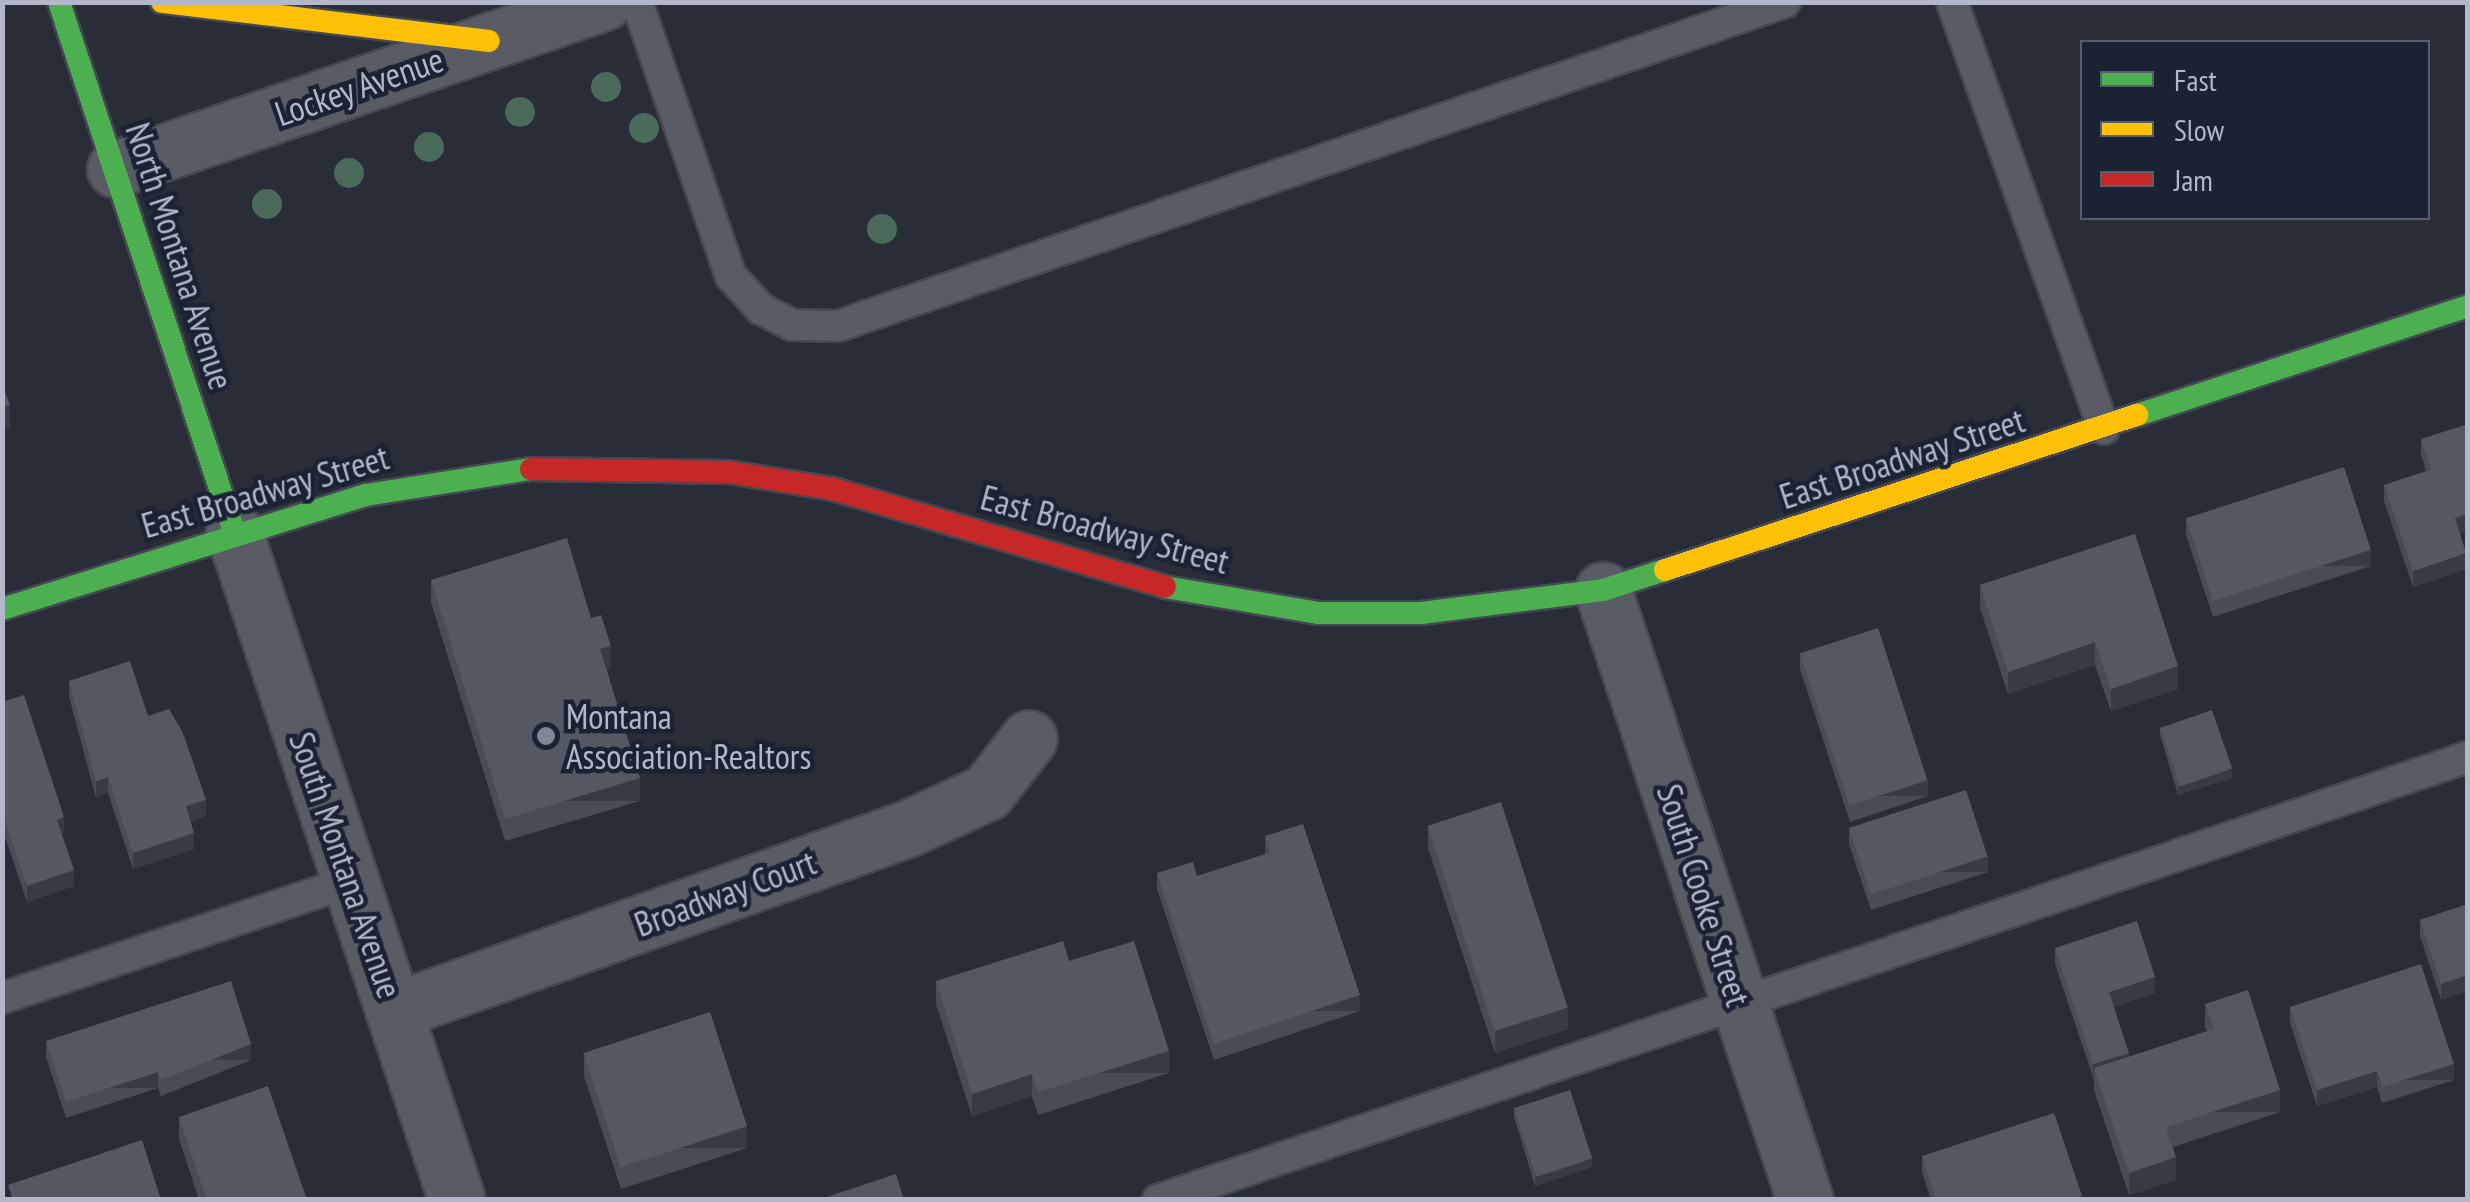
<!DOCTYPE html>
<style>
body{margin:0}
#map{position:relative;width:2470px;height:1202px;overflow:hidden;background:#282d38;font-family:"PT Sans Narrow",sans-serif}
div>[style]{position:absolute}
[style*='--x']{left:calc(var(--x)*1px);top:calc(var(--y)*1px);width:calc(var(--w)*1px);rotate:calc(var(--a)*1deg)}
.roads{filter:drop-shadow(2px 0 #454851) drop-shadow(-2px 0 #454851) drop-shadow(0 2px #454851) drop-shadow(0 -2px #454851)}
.lane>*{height:30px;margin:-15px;padding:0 15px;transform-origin:15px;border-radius:15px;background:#595c65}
.street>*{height:55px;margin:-27.5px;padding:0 27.5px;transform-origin:27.5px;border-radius:27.5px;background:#595c65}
.fast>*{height:22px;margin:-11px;padding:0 11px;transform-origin:11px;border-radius:11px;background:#4caf50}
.slow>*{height:22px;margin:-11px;padding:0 11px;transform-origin:11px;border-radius:11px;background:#ffc107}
.jam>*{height:22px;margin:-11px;padding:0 11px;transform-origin:11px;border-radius:11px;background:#c62828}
.trees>*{width:30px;height:30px;margin:-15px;border-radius:50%;background:#4b6a5c}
.wall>*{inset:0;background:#484c57}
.shaded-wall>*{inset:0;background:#363b45;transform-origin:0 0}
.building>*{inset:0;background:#535863;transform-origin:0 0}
.dots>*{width:28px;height:28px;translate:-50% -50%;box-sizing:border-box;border:5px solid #1b2233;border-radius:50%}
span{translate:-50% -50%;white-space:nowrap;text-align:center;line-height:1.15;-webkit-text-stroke:9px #1b2233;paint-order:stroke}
.street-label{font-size:35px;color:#b2b8c9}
.poi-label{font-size:35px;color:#b2b8c9}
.left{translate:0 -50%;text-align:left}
.frame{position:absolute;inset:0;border:5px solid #b2b8c9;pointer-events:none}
.legend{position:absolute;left:2080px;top:40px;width:350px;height:180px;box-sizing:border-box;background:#1b2233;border:2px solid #575e6f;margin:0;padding:12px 18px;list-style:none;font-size:30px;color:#b2b8c9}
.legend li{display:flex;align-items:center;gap:20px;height:50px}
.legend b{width:50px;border:2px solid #575e6f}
</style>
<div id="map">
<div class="roads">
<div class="lane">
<i style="--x:637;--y:2;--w:290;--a:71.1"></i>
<i style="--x:731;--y:276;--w:45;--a:47.7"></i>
<i style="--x:761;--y:309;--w:35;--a:27"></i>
<i style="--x:792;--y:325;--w:46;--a:1.2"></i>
<i style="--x:838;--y:326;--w:1001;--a:-18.89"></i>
<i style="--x:1952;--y:2;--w:453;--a:70.4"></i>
<i style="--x:2;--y:998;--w:369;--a:-18.5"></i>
<i style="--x:1158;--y:1200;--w:1383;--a:-18.68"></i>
</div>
<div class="street">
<i style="--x:115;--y:169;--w:517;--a:-18.86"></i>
<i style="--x:234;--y:531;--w:705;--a:71.57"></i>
<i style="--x:1603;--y:590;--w:643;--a:71.68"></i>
<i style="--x:396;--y:1010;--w:544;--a:-19.53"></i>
<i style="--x:909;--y:828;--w:86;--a:-24.8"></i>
<i style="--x:987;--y:792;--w:68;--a:-52.1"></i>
</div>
<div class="fast">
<i style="--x:59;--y:2;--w:557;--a:71.7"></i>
<i style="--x:2137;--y:415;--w:348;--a:-18.2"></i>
<i style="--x:1165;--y:587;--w:155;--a:9.6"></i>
<i style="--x:1318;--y:613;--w:103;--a:0"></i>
<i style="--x:1421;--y:613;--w:183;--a:-7.2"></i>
<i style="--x:1603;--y:590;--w:65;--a:-17.9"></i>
<i style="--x:2;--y:609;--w:381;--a:-17.4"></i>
<i style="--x:366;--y:495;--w:167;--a:-9"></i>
</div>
<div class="slow">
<i style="--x:162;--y:2;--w:329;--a:6.8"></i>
<i style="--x:1665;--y:570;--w:497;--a:-18.2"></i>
</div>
<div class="jam">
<i style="--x:531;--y:469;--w:197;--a:0.9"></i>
<i style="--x:728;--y:472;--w:106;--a:9.2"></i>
<i style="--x:833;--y:489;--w:346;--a:16.4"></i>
</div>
</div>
<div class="trees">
<i style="left:606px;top:87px"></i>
<i style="left:520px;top:112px"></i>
<i style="left:644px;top:128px"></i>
<i style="left:429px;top:147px"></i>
<i style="left:349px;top:173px"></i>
<i style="left:267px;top:204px"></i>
<i style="left:882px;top:229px"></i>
</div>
<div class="wall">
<i style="clip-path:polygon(2421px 439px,2468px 530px,2460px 533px,2466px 569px,2413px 587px,2384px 501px,2384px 485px,2426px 471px,2421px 455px)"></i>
<i style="clip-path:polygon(2186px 519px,2371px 566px,2213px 617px,2186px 535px)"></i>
<i style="clip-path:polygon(2135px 534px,2178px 689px,2111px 711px,2095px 665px,2008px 694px,1980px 608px,1980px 585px)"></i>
<i style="clip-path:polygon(431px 580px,591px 618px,611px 668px,607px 669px,640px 801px,505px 841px,431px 602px)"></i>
<i style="clip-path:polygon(1800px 653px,1928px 796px,1850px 822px,1800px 669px)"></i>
<i style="clip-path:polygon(69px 681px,148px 716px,206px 816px,190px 821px,194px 849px,133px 869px,108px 793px,96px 798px,69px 697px)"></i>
<i style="clip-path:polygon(2px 702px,64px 833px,62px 834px,74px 886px,27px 902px,2px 828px)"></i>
<i style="clip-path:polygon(2160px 727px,2232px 778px,2178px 795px,2160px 735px)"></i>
<i style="clip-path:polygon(1428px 826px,1568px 1029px,1495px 1053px,1428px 848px)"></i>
<i style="clip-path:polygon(1849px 828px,1988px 872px,1871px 910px,1849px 844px)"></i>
<i style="clip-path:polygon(1265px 836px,1360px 1011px,1214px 1060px,1157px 889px,1157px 873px,1197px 876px,1265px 854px)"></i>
<i style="clip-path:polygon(2468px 904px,2468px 991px,2441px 1000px,2420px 936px,2420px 920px)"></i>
<i style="clip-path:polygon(2055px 948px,2155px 993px,2113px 1007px,2129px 1057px,2207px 1031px,2205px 1026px,2205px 1004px,2280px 1112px,2173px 1147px,2176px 1180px,2129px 1195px,2094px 1090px,2094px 1080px,2055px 964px)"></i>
<i style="clip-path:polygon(1069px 961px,1169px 1073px,1038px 1115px,1032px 1096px,972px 1116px,936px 1004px,936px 981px)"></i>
<i style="clip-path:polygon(2290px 1007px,2454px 1080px,2382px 1103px,2377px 1087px,2317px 1106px,2290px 1023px)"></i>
<i style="clip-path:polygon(46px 1041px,251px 1060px,161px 1096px,158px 1088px,66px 1118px,46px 1057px)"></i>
<i style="clip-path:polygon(584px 1053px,747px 1148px,621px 1189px,584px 1076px)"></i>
<i style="clip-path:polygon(1514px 1108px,1592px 1167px,1535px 1186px,1514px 1117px)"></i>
<i style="clip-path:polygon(179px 1117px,307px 1200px,199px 1200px,179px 1139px)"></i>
<i style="clip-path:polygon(1922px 1156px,2082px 1200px,1931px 1200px,1922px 1172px)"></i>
</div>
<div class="shaded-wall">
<i style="clip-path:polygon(10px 405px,10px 428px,2px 430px,2px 408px)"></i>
<i style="clip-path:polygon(2468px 514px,2468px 530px,2455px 535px,2455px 518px)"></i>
<i style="left:2371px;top:550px;width:16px;height:166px;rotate:90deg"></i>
<i style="clip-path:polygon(2466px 553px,2466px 569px,2413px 587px,2413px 571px)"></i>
<i style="clip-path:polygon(2095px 642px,2095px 665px,2008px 694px,2008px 672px)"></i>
<i style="clip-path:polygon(611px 646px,611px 668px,600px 671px,600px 649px)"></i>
<i style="clip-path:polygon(2178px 666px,2178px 689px,2111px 711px,2111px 689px)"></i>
<i style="clip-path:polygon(2232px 769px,2232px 778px,2178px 795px,2178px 787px)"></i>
<i style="clip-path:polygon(108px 777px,108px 793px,96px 798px,96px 781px)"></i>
<i style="left:640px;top:778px;width:23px;height:141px;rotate:90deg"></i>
<i style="left:1928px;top:780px;width:16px;height:82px;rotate:90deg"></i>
<i style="clip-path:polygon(206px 800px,206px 816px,186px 822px,186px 806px)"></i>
<i style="clip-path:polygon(64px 817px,64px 833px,57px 837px,57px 820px)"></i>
<i style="clip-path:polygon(194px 833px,194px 849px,133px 869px,133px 853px)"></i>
<i style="left:1988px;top:856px;width:16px;height:123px;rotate:90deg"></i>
<i style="clip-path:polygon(74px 870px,74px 886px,27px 902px,27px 886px)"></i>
<i style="clip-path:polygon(2468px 975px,2468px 991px,2441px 1000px,2441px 984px)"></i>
<i style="clip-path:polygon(2155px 977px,2155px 993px,2109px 1009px,2109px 992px)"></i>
<i style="left:1360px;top:995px;width:16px;height:154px;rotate:90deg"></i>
<i style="clip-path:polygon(1568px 1007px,1568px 1029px,1495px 1053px,1495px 1030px)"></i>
<i style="left:251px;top:1044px;width:16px;height:97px;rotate:90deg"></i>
<i style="left:1169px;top:1051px;width:22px;height:137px;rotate:90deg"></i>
<i style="clip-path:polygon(2129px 1053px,2129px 1069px,2094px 1068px,2093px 1080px,2093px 1064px)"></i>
<i style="left:2454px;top:1064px;width:16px;height:76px;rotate:90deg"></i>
<i style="clip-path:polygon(2377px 1071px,2377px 1087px,2317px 1106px,2317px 1090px)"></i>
<i style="left:158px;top:1072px;width:16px;height:97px;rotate:90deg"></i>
<i style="clip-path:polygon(1032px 1074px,1032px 1096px,972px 1116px,972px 1094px)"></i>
<i style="left:2280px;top:1090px;width:22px;height:120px;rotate:90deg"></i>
<i style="left:747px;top:1126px;width:22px;height:133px;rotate:90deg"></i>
<i style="clip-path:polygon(2176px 1157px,2176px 1180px,2129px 1195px,2129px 1173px)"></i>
<i style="clip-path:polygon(1592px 1159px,1592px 1167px,1535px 1186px,1535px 1177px)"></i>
</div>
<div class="building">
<i style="clip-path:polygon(2px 384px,10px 405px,2px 408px)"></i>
<i style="clip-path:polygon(2468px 424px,2468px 514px,2455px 518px,2466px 553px,2413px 571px,2384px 485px,2431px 470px,2421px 439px)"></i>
<i style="left:2344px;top:467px;width:87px;height:166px;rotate:72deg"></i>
<i style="clip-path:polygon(2135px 534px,2178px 666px,2111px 689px,2095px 642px,2008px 672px,1980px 585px)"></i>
<i style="clip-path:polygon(567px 538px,591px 618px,601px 615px,611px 646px,600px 649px,640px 778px,505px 819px,431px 580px)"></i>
<i style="left:1878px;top:628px;width:160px;height:82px;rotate:72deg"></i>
<i style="clip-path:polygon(130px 661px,148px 716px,169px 709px,183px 733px,206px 800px,186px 806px,194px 833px,133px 853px,108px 777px,96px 781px,69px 681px)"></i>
<i style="clip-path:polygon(24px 695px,64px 817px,57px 820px,74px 870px,27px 886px,2px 812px,2px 702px)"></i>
<i style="left:2212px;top:710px;width:62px;height:55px;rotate:71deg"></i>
<i style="left:1966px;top:790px;width:70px;height:123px;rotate:72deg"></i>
<i style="left:1501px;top:802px;width:216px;height:77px;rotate:72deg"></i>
<i style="clip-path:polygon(1303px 824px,1360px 995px,1214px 1044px,1157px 873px,1193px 862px,1197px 876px,1270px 853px,1265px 836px)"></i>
<i style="clip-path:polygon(2468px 904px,2468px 975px,2441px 984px,2420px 920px)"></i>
<i style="clip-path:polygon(2137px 921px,2155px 977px,2109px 992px,2129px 1053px,2093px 1064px,2055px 948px)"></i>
<i style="clip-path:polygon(1063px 941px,1069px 961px,1134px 941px,1169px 1051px,1038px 1092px,1032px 1074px,972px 1094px,936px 981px)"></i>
<i style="clip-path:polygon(2421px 964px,2454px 1064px,2382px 1087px,2377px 1071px,2317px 1090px,2290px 1007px)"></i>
<i style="clip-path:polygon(231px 981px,251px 1044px,161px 1080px,158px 1072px,66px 1102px,46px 1041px)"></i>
<i style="clip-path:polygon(2248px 990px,2280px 1090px,2166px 1127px,2176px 1157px,2129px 1173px,2094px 1068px,2214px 1029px,2205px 1004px)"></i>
<i style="left:710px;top:1012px;width:120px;height:133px;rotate:72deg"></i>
<i style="clip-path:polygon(268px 1086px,307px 1200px,207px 1200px,179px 1117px)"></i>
<i style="left:1570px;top:1090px;width:72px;height:59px;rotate:72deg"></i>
<i style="clip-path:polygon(2054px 1113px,2082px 1196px,2071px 1200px,1936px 1200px,1922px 1156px)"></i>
<i style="clip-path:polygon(142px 1140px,161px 1200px,13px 1200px,8px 1185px)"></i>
<i style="clip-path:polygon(896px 1174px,904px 1200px,818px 1200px)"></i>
</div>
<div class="dots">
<i style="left:546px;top:736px;background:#828796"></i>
</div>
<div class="street-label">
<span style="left:359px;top:86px;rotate:-19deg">Lockey Avenue</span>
<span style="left:180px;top:256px;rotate:72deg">North Montana Avenue</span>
<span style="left:1902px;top:458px;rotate:-18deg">East Broadway Street</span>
<span style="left:265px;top:491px;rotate:-16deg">East Broadway Street</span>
<span style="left:1105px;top:529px;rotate:15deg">East Broadway Street</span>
<span style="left:346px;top:865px;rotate:71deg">South Montana Avenue</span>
<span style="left:725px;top:893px;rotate:-20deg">Broadway Court</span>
<span style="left:1704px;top:895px;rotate:72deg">South Cooke Street</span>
</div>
<div class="poi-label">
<span class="left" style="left:566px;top:736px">Montana<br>Association-Realtors</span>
</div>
<div class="frame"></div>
<ul class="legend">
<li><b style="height:12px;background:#4caf50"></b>Fast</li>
<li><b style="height:12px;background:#ffc107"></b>Slow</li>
<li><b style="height:12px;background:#c62828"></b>Jam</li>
</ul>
</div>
